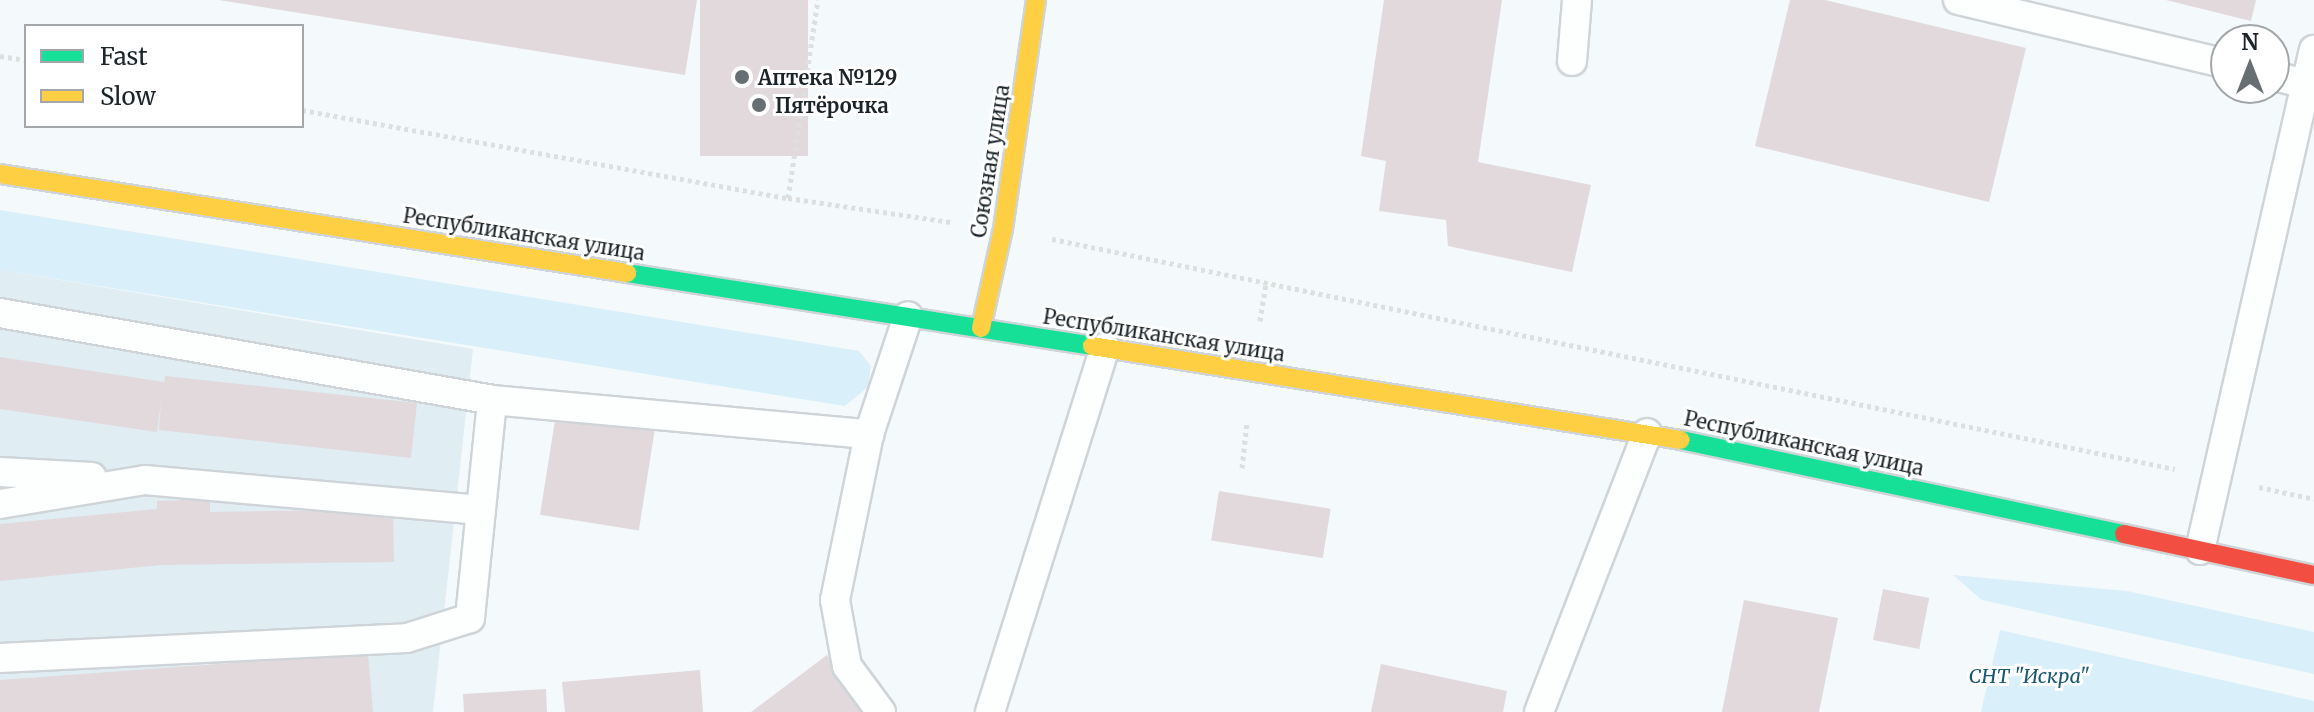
<!DOCTYPE html>
<meta charset="utf-8">
<style>
body{margin:0}
#map{position:relative;width:2314px;height:712px;overflow:hidden;background:#f4f9fb;font-family:Merriweather,serif}
div>[style]{position:absolute}
[style*='--x']{left:calc(var(--x)*1px);top:calc(var(--y)*1px);width:calc(var(--w)*1px);rotate:calc(var(--a)*1deg)}
.built>*{inset:0;background:#e0edf3}
.green>*{inset:0;background:#d9eff9}
.building>*{inset:0;background:#e1d9dc;transform-origin:0 0}
.path>*{height:5px;margin-top:-2.5px;transform-origin:0;background:repeating-linear-gradient(90deg,#dee0e0 0 4px,transparent 0 8px)}
.roads{filter:drop-shadow(2px 0 #ced4d7) drop-shadow(-2px 0 #ced4d7) drop-shadow(0 2px #ced4d7) drop-shadow(0 -2px #ced4d7)}
.lane>*{height:28px;margin:-14px;padding:0 14px;transform-origin:14px;border-radius:14px;background:#fdfefe}
.fast>*{height:18px;margin:-9px;padding:0 9px;transform-origin:9px;border-radius:9px;background:#16e098}
.slow>*{height:18px;margin:-9px;padding:0 9px;transform-origin:9px;border-radius:9px;background:#ffcf43}
.jam>*{height:18px;margin:-9px;padding:0 9px;transform-origin:9px;border-radius:9px;background:#f24e42}
.dots>*{width:22px;height:22px;translate:-50% -50%;box-sizing:border-box;border:4px solid #fff;border-radius:50%}
span{translate:-50% -50%;white-space:nowrap;text-align:center;line-height:1.15;-webkit-text-stroke:6px #fff;paint-order:stroke}
.poi-label{font-size:20px;color:#1b2428;font-weight:700}
.left{translate:0 -50%;text-align:left}
.street-label{font-size:20px;color:#1b2428}
.park-label{font-size:20px;color:#195974;font-style:italic}
.legend{position:absolute;left:24px;top:24px;width:280px;height:104px;box-sizing:border-box;background:#fff;border:2px solid #a4a7a9;margin:0;padding:10px 14px;list-style:none;font-size:24px;color:#1b2428}
.legend li{display:flex;align-items:center;gap:16px;height:40px}
.legend b{width:40px;border:2px solid #a4a7a9}
.north{position:absolute;left:2210px;top:24px;width:80px;height:80px;box-sizing:border-box;background:#fff;border:2px solid #a4a7a9;border-radius:50%;rotate:0deg;font-size:22px;font-weight:700;line-height:32px;text-align:center;color:#1b2428}
.north::after{content:'';display:block;margin:auto;width:28px;height:36px;background:#676f72;clip-path:polygon(50% 0,100% 100%,50% 72%,0 100%)}
</style>
<div id="map">
<div class="built">
<i style="clip-path:polygon(0 270px,473px 349px,433px 712px,0 712px)"></i>
</div>
<div class="green">
<i style="clip-path:polygon(0 210px,859px 351px,871px 366px,868px 387px,845px 406px,0 270px)"></i>
<i style="clip-path:polygon(1953px 575px,2127px 591px,2314px 632px,2314px 674px,1982px 600px)"></i>
<i style="clip-path:polygon(2000px 630px,2314px 701px,2314px 712px,1981px 712px)"></i>
</div>
<div class="building">
<i style="clip-path:polygon(219px 0,697px 0,685px 75px)"></i>
<i style="left:700px;top:0;width:108px;height:156px"></i>
<i style="clip-path:polygon(1384px 0,1502px 0,1478px 162px,1591px 185px,1572px 272px,1448px 246px,1446px 220px,1379px 211px,1386px 161px,1361px 156px)"></i>
<i style="clip-path:polygon(1790px 0,1825px 0,2026px 48px,1989px 202px,1755px 146px)"></i>
<i style="clip-path:polygon(2166px 0,2256px 0,2251px 21px)"></i>
<i style="clip-path:polygon(0 357px,164px 382px,165px 376px,417px 403px,411px 458px,159px 430px,161px 402px,157px 432px,0 409px)"></i>
<i style="left:556px;top:414px;width:100px;height:102px;rotate:9deg"></i>
<i style="left:1219px;top:491px;width:113px;height:50px;rotate:9deg"></i>
<i style="clip-path:polygon(210px 499px,210px 512px,393px 509px,394px 562px,161px 565px,0 581px,0 524px,157px 509px,157px 501px)"></i>
<i style="left:1883px;top:589px;width:47px;height:52px;rotate:11deg"></i>
<i style="clip-path:polygon(1744px 600px,1838px 618px,1819px 712px,1722px 712px)"></i>
<i style="clip-path:polygon(368px 653px,373px 712px,0 712px,0 680px)"></i>
<i style="clip-path:polygon(827px 655px,871px 712px,751px 712px)"></i>
<i style="clip-path:polygon(1381px 664px,1507px 691px,1503px 712px,1371px 712px)"></i>
<i style="clip-path:polygon(700px 670px,703px 712px,565px 712px,562px 682px)"></i>
<i style="clip-path:polygon(546px 689px,547px 712px,464px 712px,463px 694px)"></i>
</div>
<div class="path">
<i style="--x:0;--y:56;--w:26;--a:9"></i>
<i style="--x:302;--y:110;--w:494;--a:10.3"></i>
<i style="--x:788;--y:198;--w:165;--a:8.4"></i>
<i style="--x:788;--y:198;--w:200;--a:-81.4"></i>
<i style="--x:1052;--y:239;--w:1146;--a:11.57"></i>
<i style="--x:1260;--y:321;--w:38;--a:-81"></i>
<i style="--x:1242;--y:468;--w:46;--a:-83.8"></i>
<i style="--x:2259;--y:487;--w:56;--a:12.3"></i>
</div>
<div class="roads">
<div class="lane">
<i style="--x:1958;--y:0;--w:276;--a:13.4"></i>
<i style="--x:1572;--y:61;--w:61;--a:-85.3"></i>
<i style="--x:2306;--y:84;--w:35;--a:-77"></i>
<i style="--x:0;--y:313;--w:500;--a:10"></i>
<i style="--x:492;--y:400;--w:379;--a:5.2"></i>
<i style="--x:0;--y:472;--w:92;--a:3.1"></i>
<i style="--x:0;--y:504;--w:147;--a:-9.4"></i>
<i style="--x:145;--y:480;--w:337;--a:5.1"></i>
<i style="--x:2200;--y:550;--w:478;--a:-77.2"></i>
<i style="--x:2306;--y:84;--w:33;--a:-166"></i>
<i style="--x:0;--y:658;--w:407;--a:-2.8"></i>
<i style="--x:407;--y:638;--w:66;--a:-17.6"></i>
<i style="--x:470;--y:618;--w:219;--a:-84.2"></i>
<i style="--x:881;--y:712;--w:57;--a:-126.5"></i>
<i style="--x:847;--y:666;--w:67;--a:-100.3"></i>
<i style="--x:835;--y:600;--w:169;--a:-78.4"></i>
<i style="--x:869;--y:434;--w:124;--a:-71.7"></i>
<i style="--x:990;--y:712;--w:382;--a:-72.5"></i>
<i style="--x:1539;--y:712;--w:299;--a:-68.8"></i>
</div>
<div class="fast">
<i style="--x:627;--y:273;--w:471;--a:8.9"></i>
<i style="--x:1681;--y:440;--w:453;--a:12"></i>
</div>
<div class="slow">
<i style="--x:0;--y:174;--w:635;--a:8.97"></i>
<i style="--x:981;--y:328;--w:101;--a:-77.5"></i>
<i style="--x:1003;--y:229;--w:231;--a:-81.8"></i>
<i style="--x:1092;--y:346;--w:596;--a:9.07"></i>
</div>
<div class="jam">
<i style="--x:2124;--y:534;--w:194;--a:12.2"></i>
</div>
</div>
<div class="dots">
<i style="left:742px;top:77px;background:#676f72"></i>
<i style="left:759px;top:105px;background:#676f72"></i>
</div>
<div class="poi-label">
<span class="left" style="left:758px;top:77px">Аптека №129</span>
<span class="left" style="left:775px;top:105px">Пятёрочка</span>
</div>
<div class="street-label">
<span style="left:990px;top:161px;rotate:-81deg">Союзная улица</span>
<span style="left:524px;top:234px;rotate:9deg">Республиканская улица</span>
<span style="left:1164px;top:335px;rotate:9deg">Республиканская улица</span>
<span style="left:1804px;top:443px;rotate:12deg">Республиканская улица</span>
</div>
<div class="park-label">
<span style="left:2029px;top:675px">СНТ "Искра"</span>
</div>
<ul class="legend">
<li><b style="height:10px;background:#16e098"></b>Fast</li>
<li><b style="height:10px;background:#ffcf43"></b>Slow</li>
</ul>
<div class="north">N</div>
</div>
